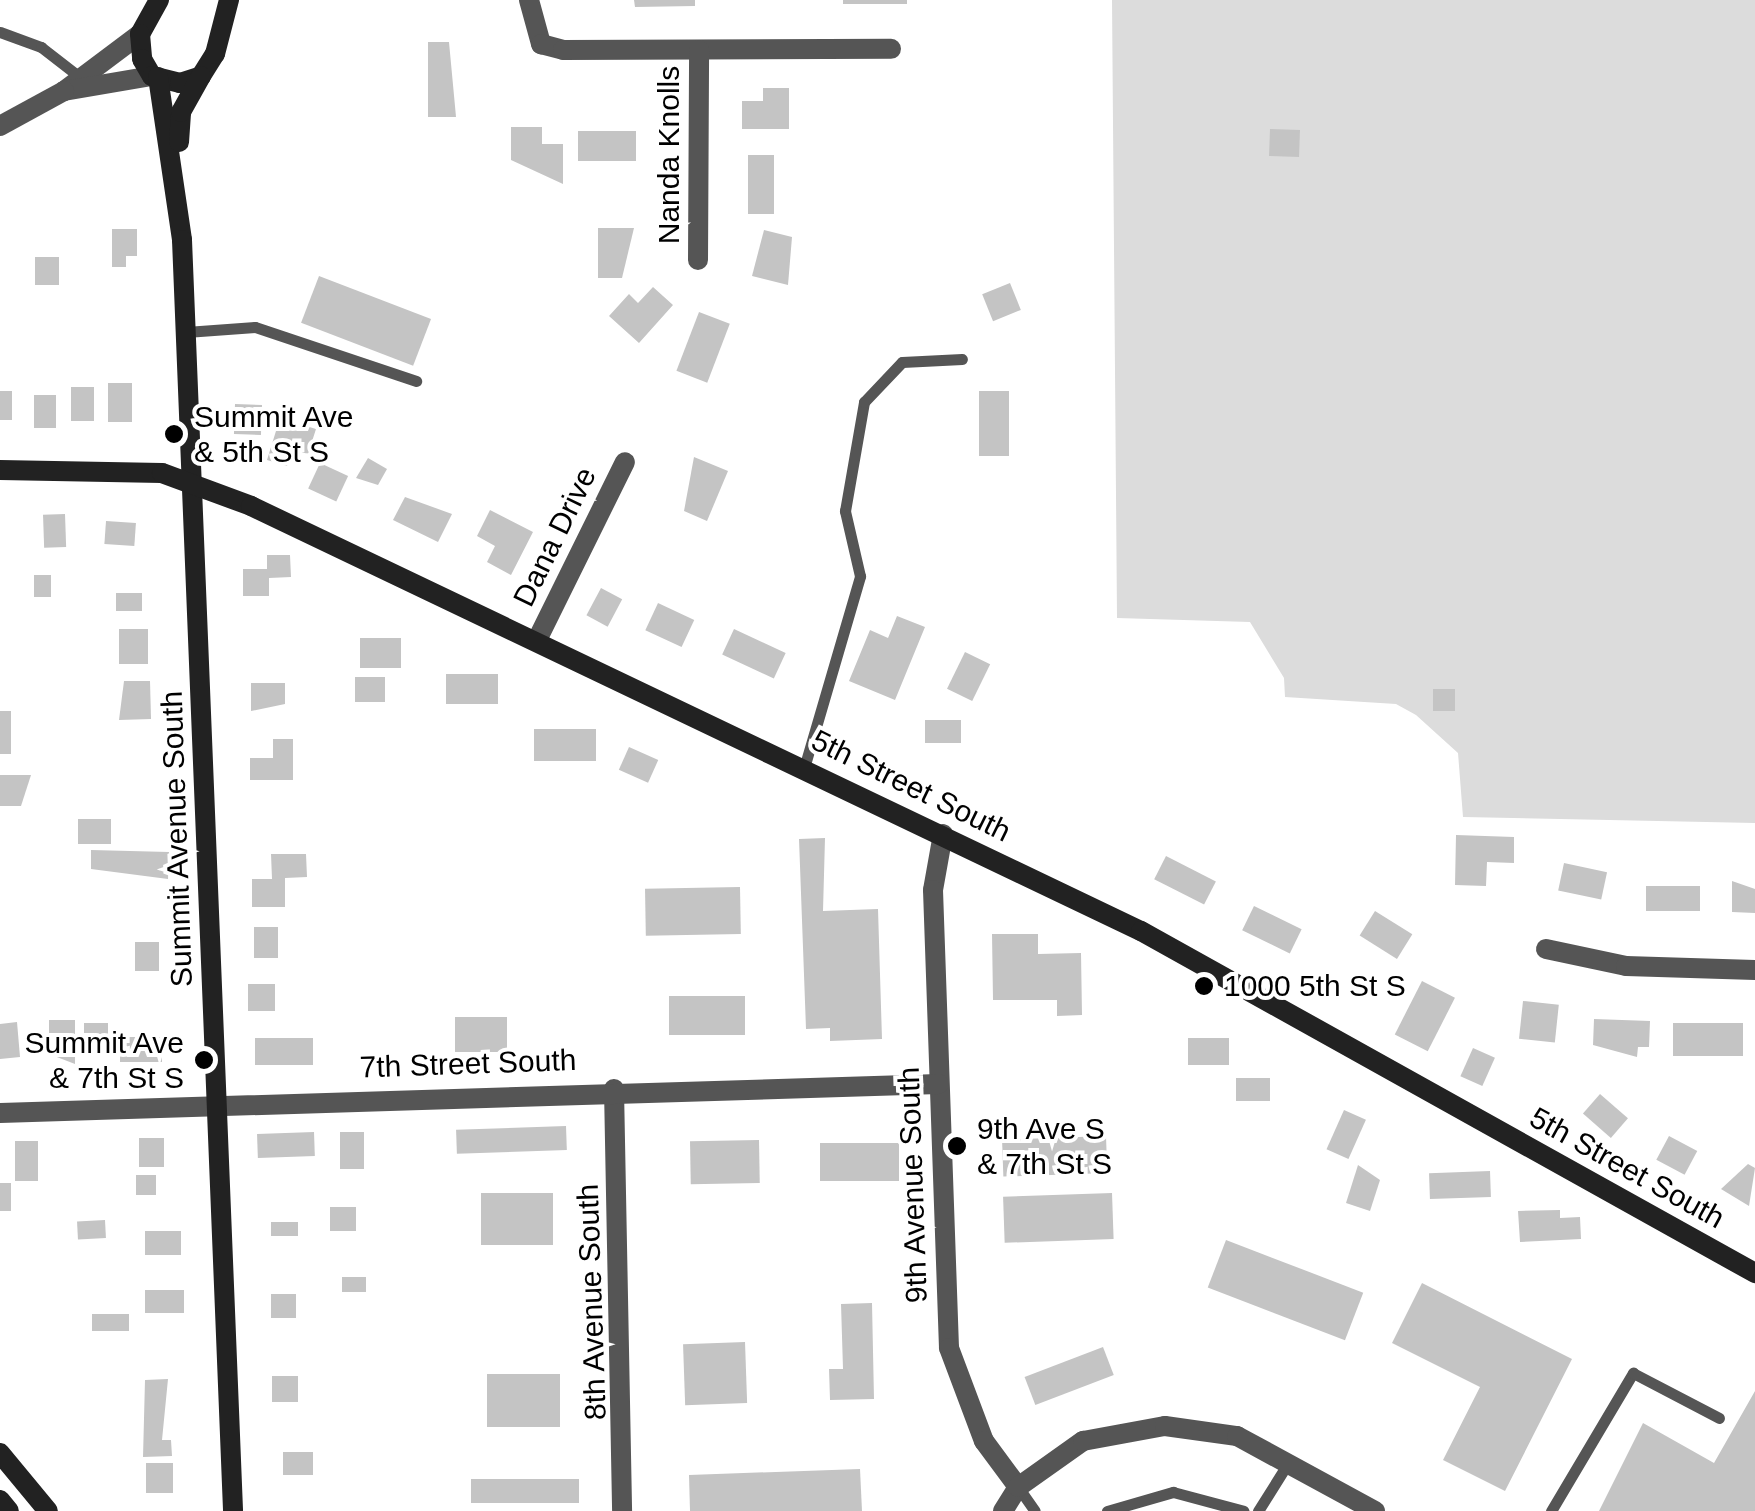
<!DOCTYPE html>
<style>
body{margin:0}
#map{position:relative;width:1755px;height:1511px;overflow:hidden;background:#fff;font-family:Arial,sans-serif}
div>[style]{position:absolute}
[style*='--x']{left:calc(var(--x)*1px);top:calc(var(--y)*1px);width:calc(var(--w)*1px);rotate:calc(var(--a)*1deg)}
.green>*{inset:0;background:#dcdcdc}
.building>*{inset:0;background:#c4c4c4;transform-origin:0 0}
.lane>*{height:11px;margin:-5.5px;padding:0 5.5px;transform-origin:5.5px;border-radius:5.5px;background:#555}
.street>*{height:20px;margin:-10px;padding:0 10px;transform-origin:10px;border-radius:10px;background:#555}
.secondary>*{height:20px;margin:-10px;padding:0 10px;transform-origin:10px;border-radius:10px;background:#222}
.dots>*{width:28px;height:28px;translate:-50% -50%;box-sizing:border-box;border:5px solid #fff;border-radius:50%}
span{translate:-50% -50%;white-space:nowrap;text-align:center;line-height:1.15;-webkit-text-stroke:8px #fff;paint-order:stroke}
.street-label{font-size:30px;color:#000}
.poi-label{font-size:30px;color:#000}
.left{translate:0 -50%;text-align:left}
.right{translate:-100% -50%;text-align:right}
</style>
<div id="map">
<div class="green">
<i style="clip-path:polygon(1112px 0,1755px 0,1755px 823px,1463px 817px,1458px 753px,1416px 715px,1396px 704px,1285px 697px,1284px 678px,1250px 622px,1117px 618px)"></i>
</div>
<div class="building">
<i style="clip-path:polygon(634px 0,695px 0,695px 6px,635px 7px)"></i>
<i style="left:843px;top:0;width:64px;height:4px"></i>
<i style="clip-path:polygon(428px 42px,449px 42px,456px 117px,428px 117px)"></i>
<i style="clip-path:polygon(763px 88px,789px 88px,789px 129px,742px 129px,742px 101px,763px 101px)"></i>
<i style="clip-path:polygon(511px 127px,542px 127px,542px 144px,563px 144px,563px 184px,511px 160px)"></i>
<i style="left:1270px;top:129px;width:30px;height:27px;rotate:2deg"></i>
<i style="left:578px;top:131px;width:58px;height:30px"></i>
<i style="left:748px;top:155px;width:26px;height:59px"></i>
<i style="clip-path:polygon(598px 228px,634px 228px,622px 278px,598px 278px)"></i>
<i style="clip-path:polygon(112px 229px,137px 229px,137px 256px,126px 256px,126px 267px,112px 267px)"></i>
<i style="clip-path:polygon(764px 230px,792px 237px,788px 285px,752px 276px)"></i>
<i style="left:35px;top:257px;width:24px;height:28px"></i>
<i style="left:319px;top:276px;width:120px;height:50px;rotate:21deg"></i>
<i style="left:1010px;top:283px;width:29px;height:30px;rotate:68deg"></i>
<i style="clip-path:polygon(653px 287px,673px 305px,639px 343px,609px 316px,629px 294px,638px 303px)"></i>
<i style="left:699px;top:312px;width:33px;height:63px;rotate:21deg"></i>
<i style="left:108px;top:383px;width:24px;height:39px"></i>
<i style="left:71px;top:387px;width:23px;height:34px"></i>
<i style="left:0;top:391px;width:12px;height:29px"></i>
<i style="left:979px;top:391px;width:30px;height:65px"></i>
<i style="left:34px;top:395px;width:22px;height:33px"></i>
<i style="left:235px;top:404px;width:27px;height:30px;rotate:2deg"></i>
<i style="clip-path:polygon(280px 418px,316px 429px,308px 454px,292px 449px,287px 466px,267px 460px)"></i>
<i style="clip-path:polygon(694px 457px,728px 471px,707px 521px,684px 511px)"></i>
<i style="clip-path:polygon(368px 458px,387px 469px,378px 485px,356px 478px)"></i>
<i style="left:320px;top:463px;width:31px;height:28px;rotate:25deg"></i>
<i style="clip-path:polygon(405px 497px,452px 514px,438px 542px,393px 520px)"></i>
<i style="clip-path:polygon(490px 510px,533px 532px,511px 575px,487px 562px,495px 546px,477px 536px)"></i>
<i style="left:65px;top:514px;width:33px;height:22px;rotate:88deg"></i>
<i style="left:106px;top:521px;width:30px;height:23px;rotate:4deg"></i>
<i style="clip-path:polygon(267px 555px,290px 555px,291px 577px,269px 578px,269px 596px,243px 596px,243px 569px,267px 569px)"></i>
<i style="left:34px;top:575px;width:17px;height:22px"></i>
<i style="left:601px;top:588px;width:24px;height:31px;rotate:28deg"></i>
<i style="left:116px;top:593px;width:26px;height:18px"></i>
<i style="left:658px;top:603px;width:40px;height:30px;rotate:25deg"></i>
<i style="clip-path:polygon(897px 616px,925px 627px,895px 700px,849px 681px,870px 630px,888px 638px)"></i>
<i style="left:119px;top:629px;width:29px;height:35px"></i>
<i style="left:734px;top:629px;width:57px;height:28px;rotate:25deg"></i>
<i style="left:360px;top:638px;width:41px;height:30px"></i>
<i style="left:965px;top:652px;width:28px;height:41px;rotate:26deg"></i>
<i style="left:446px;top:674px;width:52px;height:30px"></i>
<i style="left:355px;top:677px;width:30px;height:25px"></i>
<i style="clip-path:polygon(124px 681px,150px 681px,151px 719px,119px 720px)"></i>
<i style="clip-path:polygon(251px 683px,285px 683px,285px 704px,251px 711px)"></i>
<i style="left:1433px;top:689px;width:22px;height:22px"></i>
<i style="left:0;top:711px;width:11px;height:43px"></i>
<i style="left:925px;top:720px;width:36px;height:23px"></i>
<i style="left:534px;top:729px;width:62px;height:32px"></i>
<i style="clip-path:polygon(273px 739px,293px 739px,293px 780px,250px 780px,250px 758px,273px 758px)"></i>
<i style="left:629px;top:747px;width:32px;height:25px;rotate:24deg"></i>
<i style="clip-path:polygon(0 775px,31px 775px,21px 806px,0 806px)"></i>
<i style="left:78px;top:819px;width:33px;height:25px"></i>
<i style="clip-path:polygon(1456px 835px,1514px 837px,1514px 863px,1487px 862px,1486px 886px,1455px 885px)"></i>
<i style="clip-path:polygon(825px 838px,823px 911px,878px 909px,882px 1039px,830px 1041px,830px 1028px,806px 1029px,799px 839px)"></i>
<i style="clip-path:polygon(91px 850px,169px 852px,168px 879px,91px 869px)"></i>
<i style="clip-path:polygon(271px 854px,306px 854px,307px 877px,285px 878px,285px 907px,252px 907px,252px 879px,272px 879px)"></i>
<i style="left:1166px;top:856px;width:56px;height:26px;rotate:27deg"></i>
<i style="left:1564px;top:863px;width:44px;height:28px;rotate:12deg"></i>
<i style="clip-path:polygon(1732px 881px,1755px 889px,1755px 913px,1732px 912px)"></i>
<i style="left:1646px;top:886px;width:54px;height:25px"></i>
<i style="left:740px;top:887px;width:47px;height:95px;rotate:89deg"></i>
<i style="left:1254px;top:906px;width:53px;height:27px;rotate:26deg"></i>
<i style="left:1375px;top:911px;width:44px;height:29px;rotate:32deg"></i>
<i style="left:254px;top:927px;width:24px;height:31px"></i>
<i style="clip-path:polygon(992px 934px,1038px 934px,1038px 954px,1081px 953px,1082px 1015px,1057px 1016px,1057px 1000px,993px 1000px)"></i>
<i style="left:135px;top:942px;width:24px;height:29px"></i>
<i style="left:1422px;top:981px;width:37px;height:60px;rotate:27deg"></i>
<i style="left:248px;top:984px;width:27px;height:27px"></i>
<i style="left:745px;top:996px;width:39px;height:76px;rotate:90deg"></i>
<i style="left:1523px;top:1001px;width:36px;height:38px;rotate:6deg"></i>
<i style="left:455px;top:1017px;width:52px;height:35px"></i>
<i style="clip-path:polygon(1594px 1019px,1650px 1021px,1649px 1047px,1638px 1047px,1637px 1057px,1593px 1045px)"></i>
<i style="clip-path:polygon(49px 1020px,75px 1020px,75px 1064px,49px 1054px)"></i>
<i style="clip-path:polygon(17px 1022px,20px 1057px,0 1059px,0 1024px)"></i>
<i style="left:84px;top:1023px;width:24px;height:28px"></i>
<i style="left:1673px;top:1023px;width:70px;height:33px"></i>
<i style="left:120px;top:1037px;width:42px;height:25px"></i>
<i style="left:255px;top:1038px;width:58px;height:27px"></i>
<i style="left:1188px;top:1038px;width:41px;height:27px"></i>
<i style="left:1473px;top:1048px;width:24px;height:31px;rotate:24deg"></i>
<i style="left:1236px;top:1078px;width:34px;height:23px"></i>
<i style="left:1600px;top:1094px;width:37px;height:26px;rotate:41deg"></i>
<i style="left:1344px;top:1110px;width:24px;height:43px;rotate:24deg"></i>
<i style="left:566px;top:1126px;width:24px;height:110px;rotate:88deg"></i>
<i style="left:314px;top:1132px;width:24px;height:57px;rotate:88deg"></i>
<i style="left:340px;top:1132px;width:24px;height:37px"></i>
<i style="left:1106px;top:1136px;width:37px;height:104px;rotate:88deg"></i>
<i style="left:1669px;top:1136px;width:32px;height:27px;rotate:28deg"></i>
<i style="left:139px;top:1138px;width:25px;height:29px"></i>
<i style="left:759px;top:1140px;width:43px;height:69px;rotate:89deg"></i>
<i style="left:15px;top:1141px;width:23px;height:40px"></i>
<i style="left:899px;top:1143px;width:38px;height:79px;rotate:90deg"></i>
<i style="clip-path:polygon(1748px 1164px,1755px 1168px,1749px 1206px,1721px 1189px)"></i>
<i style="clip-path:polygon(1358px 1165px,1380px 1180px,1370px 1211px,1346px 1203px)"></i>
<i style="left:1490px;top:1171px;width:26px;height:61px;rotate:88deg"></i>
<i style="left:136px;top:1175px;width:20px;height:20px"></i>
<i style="left:0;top:1183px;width:11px;height:28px"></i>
<i style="left:553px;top:1193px;width:52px;height:72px;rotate:90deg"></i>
<i style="left:1112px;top:1193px;width:46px;height:109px;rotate:88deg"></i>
<i style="left:330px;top:1207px;width:26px;height:24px"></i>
<i style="clip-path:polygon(1560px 1210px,1560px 1218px,1580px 1217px,1581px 1239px,1520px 1242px,1518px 1211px)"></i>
<i style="left:105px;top:1220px;width:18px;height:28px;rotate:87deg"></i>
<i style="left:271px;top:1222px;width:27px;height:14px"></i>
<i style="left:145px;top:1231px;width:36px;height:24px"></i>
<i style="left:1226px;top:1240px;width:147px;height:51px;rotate:21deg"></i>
<i style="left:342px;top:1277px;width:24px;height:15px"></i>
<i style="clip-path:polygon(1422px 1283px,1572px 1359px,1505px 1491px,1443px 1460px,1480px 1387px,1392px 1343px)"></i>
<i style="left:145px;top:1290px;width:39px;height:23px"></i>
<i style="left:271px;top:1294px;width:25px;height:24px"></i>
<i style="clip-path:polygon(872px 1303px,874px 1399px,830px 1400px,829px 1369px,843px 1369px,841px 1304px)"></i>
<i style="left:92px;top:1314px;width:37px;height:17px"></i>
<i style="left:745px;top:1342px;width:61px;height:62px;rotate:88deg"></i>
<i style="left:1103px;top:1347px;width:30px;height:84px;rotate:69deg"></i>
<i style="left:560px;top:1374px;width:53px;height:73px;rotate:90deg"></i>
<i style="left:272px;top:1376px;width:26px;height:26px"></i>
<i style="clip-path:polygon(168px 1379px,162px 1440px,171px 1440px,172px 1456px,143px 1457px,145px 1380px)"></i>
<i style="clip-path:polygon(1755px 1391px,1755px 1511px,1599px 1511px,1643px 1423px,1714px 1463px)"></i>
<i style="left:283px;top:1452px;width:30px;height:23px"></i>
<i style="left:146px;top:1463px;width:27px;height:30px"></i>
<i style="clip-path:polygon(860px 1469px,862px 1511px,690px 1511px,689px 1475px)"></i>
<i style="left:579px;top:1479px;width:24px;height:108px;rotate:90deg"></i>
</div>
<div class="lane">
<i style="--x:0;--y:32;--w:44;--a:20.1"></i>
<i style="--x:41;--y:47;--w:51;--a:37.8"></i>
<i style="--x:186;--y:332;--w:69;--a:-4.1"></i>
<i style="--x:255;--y:327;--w:170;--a:18.5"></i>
<i style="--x:804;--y:768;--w:200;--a:-73.7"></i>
<i style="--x:860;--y:576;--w:67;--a:-103"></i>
<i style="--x:845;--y:511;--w:111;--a:-80.1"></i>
<i style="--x:864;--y:402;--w:55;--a:-46.5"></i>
<i style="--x:902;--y:362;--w:60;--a:-2.9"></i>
<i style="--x:1018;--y:1487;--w:29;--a:55"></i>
<i style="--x:1107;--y:1511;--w:69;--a:-16.1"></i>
<i style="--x:1173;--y:1492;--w:73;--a:15"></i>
<i style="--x:1258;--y:1511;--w:60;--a:-57.9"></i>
<i style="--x:1551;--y:1511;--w:161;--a:-59.3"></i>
<i style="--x:1633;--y:1373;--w:97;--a:27.6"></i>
</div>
<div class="street">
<i style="--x:529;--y:0;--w:46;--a:74.7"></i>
<i style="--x:541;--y:44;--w:23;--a:15"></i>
<i style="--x:563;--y:50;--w:328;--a:-0.2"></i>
<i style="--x:140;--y:34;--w:95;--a:143.1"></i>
<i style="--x:64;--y:91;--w:89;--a:-9.7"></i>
<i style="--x:0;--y:126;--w:73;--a:-28.7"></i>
<i style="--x:698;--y:260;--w:210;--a:-89.7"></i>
<i style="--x:538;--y:638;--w:196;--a:-63.7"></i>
<i style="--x:943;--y:834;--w:57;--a:100.1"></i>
<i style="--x:933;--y:890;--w:458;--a:88"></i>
<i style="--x:949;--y:1348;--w:99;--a:69.4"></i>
<i style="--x:984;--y:1441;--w:57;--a:53.5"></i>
<i style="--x:1546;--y:949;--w:82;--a:12"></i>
<i style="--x:1626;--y:966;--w:129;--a:1.8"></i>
<i style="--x:614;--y:1089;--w:422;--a:88.9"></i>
<i style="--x:0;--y:1113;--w:939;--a:-1.77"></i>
<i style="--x:1003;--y:1511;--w:28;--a:-58"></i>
<i style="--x:1018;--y:1487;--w:80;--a:-35.3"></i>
<i style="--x:1083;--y:1441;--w:83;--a:-10.4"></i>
<i style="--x:1165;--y:1426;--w:73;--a:7.9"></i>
<i style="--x:1237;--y:1436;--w:157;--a:28.5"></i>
</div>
<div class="secondary">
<i style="--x:159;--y:0;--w:39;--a:119"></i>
<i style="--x:140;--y:34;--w:25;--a:85"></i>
<i style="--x:142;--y:59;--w:20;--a:60"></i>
<i style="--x:152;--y:76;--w:29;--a:14"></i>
<i style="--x:180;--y:83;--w:22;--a:-18"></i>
<i style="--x:201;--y:76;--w:26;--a:-58"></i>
<i style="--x:215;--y:54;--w:56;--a:-75.5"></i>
<i style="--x:158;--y:77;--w:165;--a:81.6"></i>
<i style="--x:182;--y:240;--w:1272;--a:87.7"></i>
<i style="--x:179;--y:142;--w:30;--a:-86"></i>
<i style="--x:181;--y:112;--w:41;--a:-60.9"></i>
<i style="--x:0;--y:470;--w:162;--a:1.1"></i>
<i style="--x:162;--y:473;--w:95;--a:20.3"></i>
<i style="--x:251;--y:506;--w:986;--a:25.53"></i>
<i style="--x:1141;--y:931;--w:703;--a:29.12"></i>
<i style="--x:0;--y:1453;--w:75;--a:50.4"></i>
<i style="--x:0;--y:1500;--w:14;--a:51"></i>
</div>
<div class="dots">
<i style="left:174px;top:434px;background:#000"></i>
<i style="left:1204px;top:986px;background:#000"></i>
<i style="left:204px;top:1060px;background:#000"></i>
<i style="left:957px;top:1146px;background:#000"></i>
</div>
<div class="street-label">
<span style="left:669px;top:155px;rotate:-90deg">Nanda Knolls</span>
<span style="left:555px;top:537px;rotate:-64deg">Dana Drive</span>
<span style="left:911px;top:786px;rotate:26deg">5th Street South</span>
<span style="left:177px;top:839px;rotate:-92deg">Summit Avenue South</span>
<span style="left:468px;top:1064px;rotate:-2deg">7th Street South</span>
<span style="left:1627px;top:1168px;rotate:29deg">5th Street South</span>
<span style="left:913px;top:1185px;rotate:-92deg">9th Avenue South</span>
<span style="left:592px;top:1302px;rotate:-92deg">8th Avenue South</span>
</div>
<div class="poi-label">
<span class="left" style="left:194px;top:434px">Summit Ave<br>&amp; 5th St S</span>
<span class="left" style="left:1224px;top:986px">1000 5th St S</span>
<span class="right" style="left:184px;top:1060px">Summit Ave<br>&amp; 7th St S</span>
<span class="left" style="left:977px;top:1146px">9th Ave S<br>&amp; 7th St S</span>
</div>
</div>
